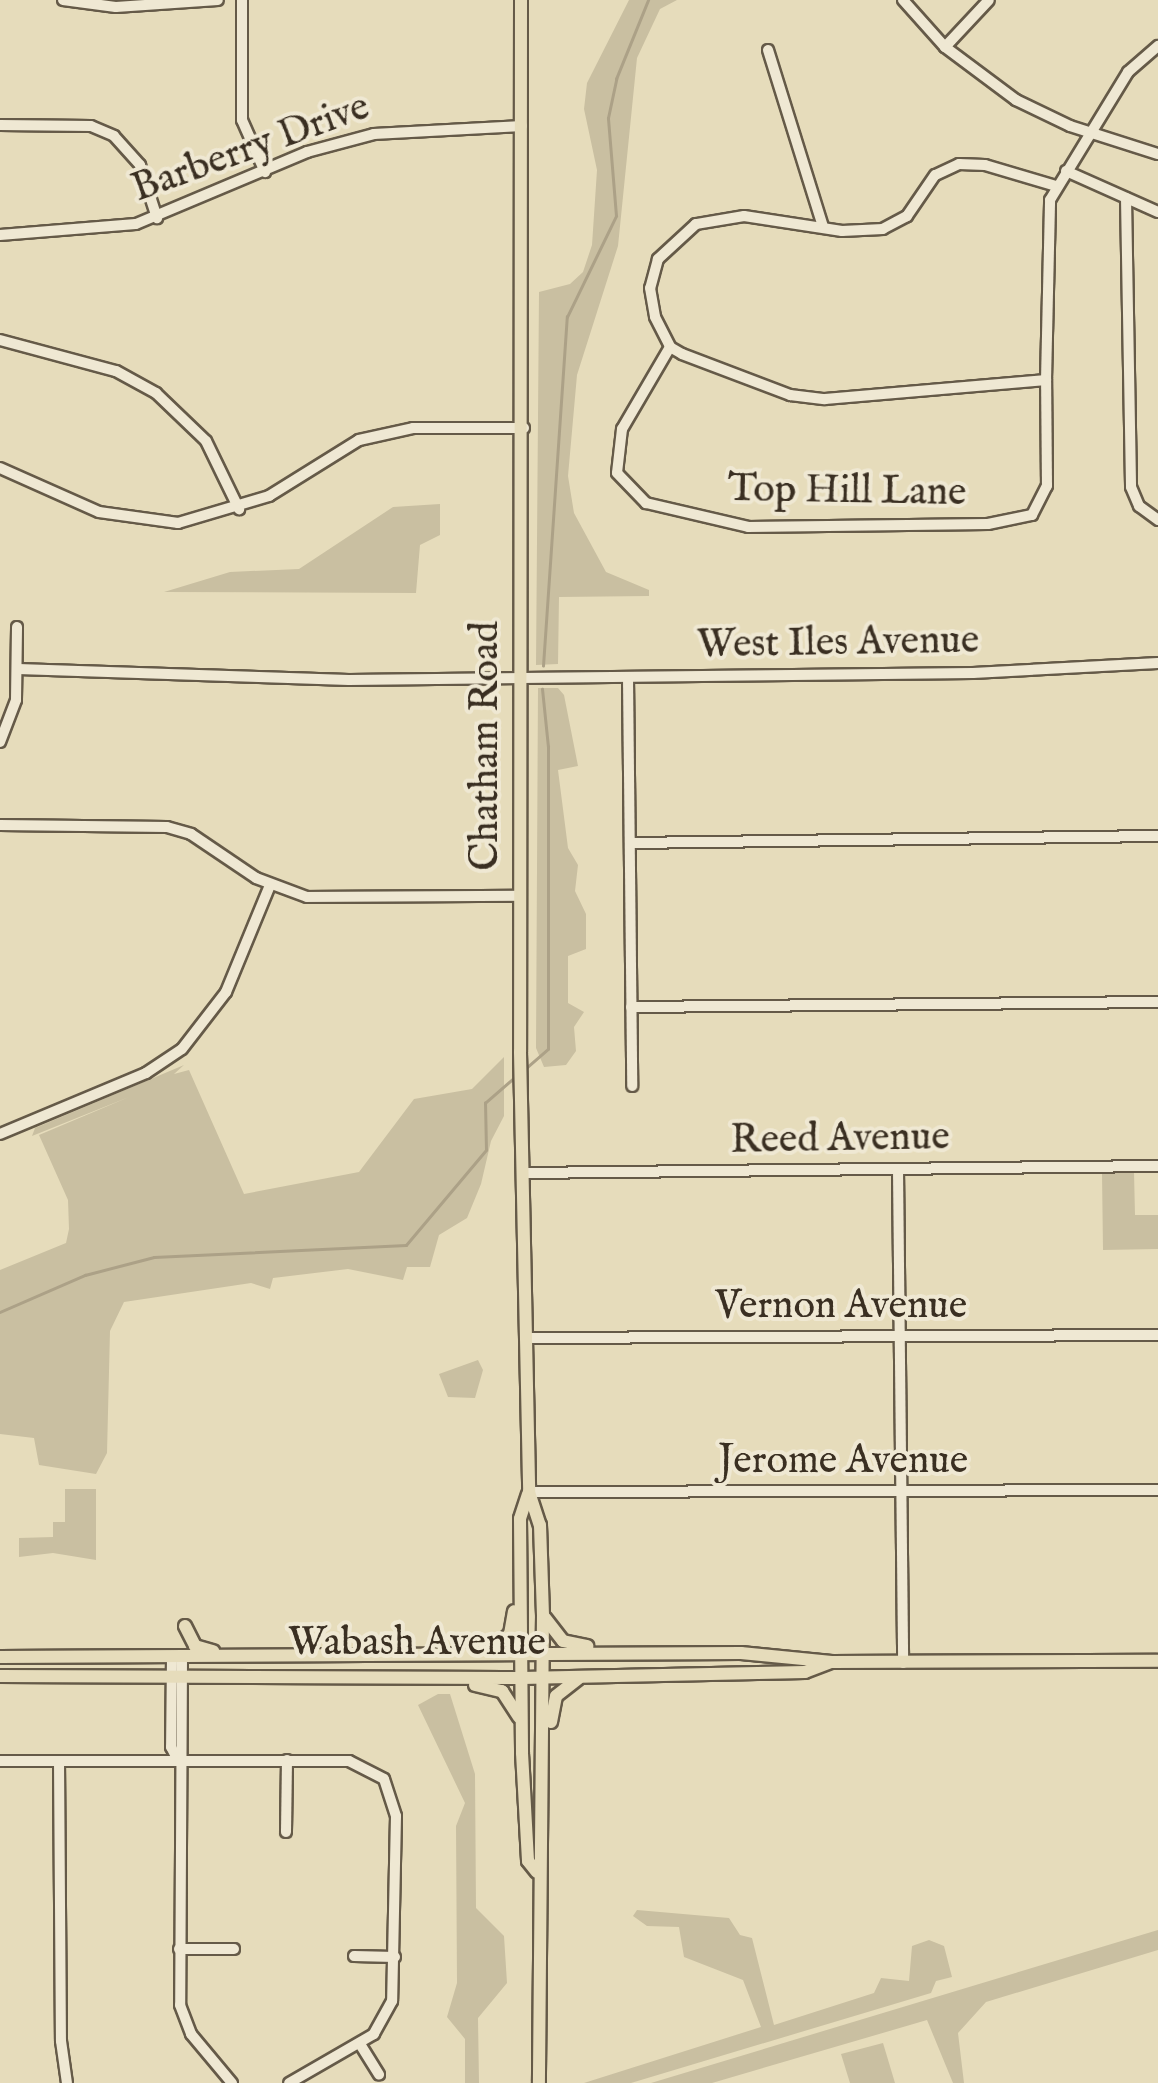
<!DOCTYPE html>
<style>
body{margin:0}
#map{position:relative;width:1158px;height:2083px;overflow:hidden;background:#e6dcbb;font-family:"IM FELL English",serif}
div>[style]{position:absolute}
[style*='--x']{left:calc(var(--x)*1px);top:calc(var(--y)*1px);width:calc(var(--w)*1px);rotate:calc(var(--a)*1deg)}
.green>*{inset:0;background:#c9bfa1}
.stream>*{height:2.5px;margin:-1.25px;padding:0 1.25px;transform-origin:1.25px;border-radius:1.25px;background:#aca187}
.roads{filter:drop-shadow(2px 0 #655a48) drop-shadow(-2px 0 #655a48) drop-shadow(0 2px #655a48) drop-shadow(0 -2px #655a48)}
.minor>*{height:10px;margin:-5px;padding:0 5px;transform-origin:5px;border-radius:5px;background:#efe8d3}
.major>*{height:12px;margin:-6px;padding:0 6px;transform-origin:6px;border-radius:6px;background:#e6dcbb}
span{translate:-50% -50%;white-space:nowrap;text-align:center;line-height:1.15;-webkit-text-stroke:8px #efe8d3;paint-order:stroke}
.street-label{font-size:40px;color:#3a2f22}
</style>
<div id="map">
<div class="green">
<i style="clip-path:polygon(629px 0,677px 0,660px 9px,637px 58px,618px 246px,577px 375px,568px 476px,574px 513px,606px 572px,649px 590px,649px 596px,559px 597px,558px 664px,536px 665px,539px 292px,570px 284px,583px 272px,592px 245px,597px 170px,584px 109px,587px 83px)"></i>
<i style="clip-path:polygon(440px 504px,440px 535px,420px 545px,416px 593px,164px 592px,230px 572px,299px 569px,393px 507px)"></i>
<i style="clip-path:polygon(538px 688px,558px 688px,564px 695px,578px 766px,558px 770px,568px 848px,578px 865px,575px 891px,586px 914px,586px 949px,568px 956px,568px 1003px,584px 1012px,574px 1027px,576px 1051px,566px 1065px,544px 1067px,536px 1048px)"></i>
<i style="clip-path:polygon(504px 1057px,504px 1116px,491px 1141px,481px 1184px,467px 1218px,439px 1235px,430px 1267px,407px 1267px,403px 1280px,348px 1269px,273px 1278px,270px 1289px,251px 1283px,124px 1302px,110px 1331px,107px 1453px,96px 1474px,39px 1465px,34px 1438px,0 1434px,0 1270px,66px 1243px,69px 1229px,68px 1200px,39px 1135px,129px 1097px,32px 1136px,35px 1128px,184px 1065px,174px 1074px,189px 1070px,244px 1194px,359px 1172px,414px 1099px,472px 1089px)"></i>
<i style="clip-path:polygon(1134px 1172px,1135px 1215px,1158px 1215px,1158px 1249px,1103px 1250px,1102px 1173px)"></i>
<i style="clip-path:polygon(478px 1360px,483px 1370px,475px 1398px,448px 1397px,439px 1374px)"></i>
<i style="clip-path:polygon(65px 1489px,96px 1489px,96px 1560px,53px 1553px,19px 1557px,19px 1538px,53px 1537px,53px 1522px,65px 1522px)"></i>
<i style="clip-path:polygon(438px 1694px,450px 1694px,475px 1774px,476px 1908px,504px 1936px,507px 1983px,478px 2018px,479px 2083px,465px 2083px,465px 2039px,447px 2017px,457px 1983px,456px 1826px,465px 1803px,418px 1705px)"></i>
<i style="clip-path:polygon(637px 1910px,729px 1918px,740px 1935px,752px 1938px,774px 2025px,874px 1993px,881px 1978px,909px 1981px,912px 1946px,929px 1940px,944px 1946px,952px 1977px,936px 1981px,931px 1993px,631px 2083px,584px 2083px,761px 2027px,743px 1980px,684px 1957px,679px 1927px,647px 1926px,633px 1916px)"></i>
<i style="clip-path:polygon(1158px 1930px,1158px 1950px,986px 2002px,958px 2033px,964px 2083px,953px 2083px,927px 2020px,712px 2083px,651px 2083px)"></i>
<i style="clip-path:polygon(883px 2043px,895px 2083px,850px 2083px,841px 2054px)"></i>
</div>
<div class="stream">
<i style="--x:543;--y:666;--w:350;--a:-86.1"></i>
<i style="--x:567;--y:317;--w:112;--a:-64.1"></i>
<i style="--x:616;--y:216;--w:98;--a:-94.7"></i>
<i style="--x:608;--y:118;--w:40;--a:-78"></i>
<i style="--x:616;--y:79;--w:85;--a:-67.9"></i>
<i style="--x:525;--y:1069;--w:30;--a:-41"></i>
<i style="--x:548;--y:1049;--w:302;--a:-90"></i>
<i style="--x:548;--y:747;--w:58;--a:-95.9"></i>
<i style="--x:0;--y:1312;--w:93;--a:-23.5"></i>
<i style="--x:85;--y:1275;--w:71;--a:-14.6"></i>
<i style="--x:154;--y:1257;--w:252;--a:-2.7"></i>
<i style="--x:406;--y:1245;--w:124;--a:-49.9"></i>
<i style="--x:486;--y:1150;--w:47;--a:-91.2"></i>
<i style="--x:485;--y:1103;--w:40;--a:-41"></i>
</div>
<div class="roads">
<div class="minor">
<i style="--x:63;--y:0;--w:53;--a:7.5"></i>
<i style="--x:116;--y:7;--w:102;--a:-3.9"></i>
<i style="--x:242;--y:0;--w:120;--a:90"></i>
<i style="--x:242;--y:120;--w:57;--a:66.1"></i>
<i style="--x:903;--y:0;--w:63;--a:48.2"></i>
<i style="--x:945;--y:47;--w:89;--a:36.7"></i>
<i style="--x:1016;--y:100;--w:60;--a:25.7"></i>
<i style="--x:1070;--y:126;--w:92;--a:17.7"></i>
<i style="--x:945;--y:47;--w:64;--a:-46.9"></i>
<i style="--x:768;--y:50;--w:185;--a:72.7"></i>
<i style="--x:0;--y:125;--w:91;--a:0.6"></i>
<i style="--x:91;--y:126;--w:25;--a:23"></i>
<i style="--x:114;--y:136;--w:39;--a:48"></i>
<i style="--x:140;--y:165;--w:56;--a:72.2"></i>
<i style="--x:1066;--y:171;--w:101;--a:24"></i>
<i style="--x:1056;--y:186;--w:74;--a:-163.5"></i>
<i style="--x:985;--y:165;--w:26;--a:-178"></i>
<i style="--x:959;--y:164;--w:26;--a:155"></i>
<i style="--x:935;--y:175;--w:50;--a:124.3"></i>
<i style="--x:907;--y:216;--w:27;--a:152"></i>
<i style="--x:883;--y:229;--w:41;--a:177.2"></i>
<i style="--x:842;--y:231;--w:99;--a:-171.3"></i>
<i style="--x:744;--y:216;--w:49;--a:170.5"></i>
<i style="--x:696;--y:224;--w:52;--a:137.4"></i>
<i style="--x:658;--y:259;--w:30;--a:105"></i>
<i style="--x:650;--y:288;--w:29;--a:80"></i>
<i style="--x:655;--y:317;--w:34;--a:63"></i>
<i style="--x:670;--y:347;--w:14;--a:30"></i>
<i style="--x:682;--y:354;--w:116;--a:20.8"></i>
<i style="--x:790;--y:395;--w:35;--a:7"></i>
<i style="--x:825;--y:399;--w:222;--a:-4.9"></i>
<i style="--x:1046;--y:380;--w:180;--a:-88.7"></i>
<i style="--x:1050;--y:200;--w:150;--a:-58.6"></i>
<i style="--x:1128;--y:72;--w:40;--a:-41"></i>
<i style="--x:1126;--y:198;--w:289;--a:89"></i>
<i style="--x:1131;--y:487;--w:21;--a:67"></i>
<i style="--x:1139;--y:506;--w:24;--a:36"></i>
<i style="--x:0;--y:235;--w:136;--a:-4.6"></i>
<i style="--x:136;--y:224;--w:186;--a:-22.8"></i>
<i style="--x:307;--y:152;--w:69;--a:-15"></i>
<i style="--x:374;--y:134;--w:148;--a:-3.1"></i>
<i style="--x:0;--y:340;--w:120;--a:15"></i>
<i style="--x:116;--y:371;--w:46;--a:28.8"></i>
<i style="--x:156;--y:393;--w:69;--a:43.8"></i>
<i style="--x:206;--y:441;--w:76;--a:64.1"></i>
<i style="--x:670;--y:347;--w:95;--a:120.3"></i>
<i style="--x:622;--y:429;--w:44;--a:96.5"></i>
<i style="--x:617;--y:473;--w:42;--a:46"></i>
<i style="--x:646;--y:503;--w:105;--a:13.2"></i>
<i style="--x:748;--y:527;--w:240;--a:-0.7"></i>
<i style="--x:988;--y:524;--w:45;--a:-11.6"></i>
<i style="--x:1032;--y:515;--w:33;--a:-63"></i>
<i style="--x:1047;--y:486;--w:106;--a:-90.5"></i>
<i style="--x:0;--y:468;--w:108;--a:24"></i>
<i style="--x:99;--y:512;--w:80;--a:7.9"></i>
<i style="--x:178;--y:523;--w:95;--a:-16.5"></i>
<i style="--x:269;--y:496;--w:106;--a:-31.9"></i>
<i style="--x:359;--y:440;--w:55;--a:-12.5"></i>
<i style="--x:413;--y:428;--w:111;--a:0"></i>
<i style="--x:18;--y:669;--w:331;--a:1.9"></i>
<i style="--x:349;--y:680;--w:624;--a:-0.64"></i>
<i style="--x:973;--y:673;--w:185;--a:-3.1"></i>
<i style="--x:628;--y:678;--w:408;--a:89.4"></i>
<i style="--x:0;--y:742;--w:45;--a:-69.1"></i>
<i style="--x:16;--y:700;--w:73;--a:-89.2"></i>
<i style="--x:0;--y:825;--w:167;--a:0.7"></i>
<i style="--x:167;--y:827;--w:25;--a:16"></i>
<i style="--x:191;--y:834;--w:78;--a:34.1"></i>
<i style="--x:256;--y:878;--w:54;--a:20.4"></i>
<i style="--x:307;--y:897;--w:212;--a:-0.3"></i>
<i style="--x:630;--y:843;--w:528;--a:-0.76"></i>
<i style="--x:631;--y:1007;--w:527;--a:-0.54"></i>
<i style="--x:0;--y:1134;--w:158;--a:-22.7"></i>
<i style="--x:146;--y:1073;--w:43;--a:-33.7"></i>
<i style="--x:182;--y:1049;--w:72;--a:-52.3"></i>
<i style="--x:226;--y:992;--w:116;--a:-67.6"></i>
<i style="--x:898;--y:1170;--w:493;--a:89.4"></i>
<i style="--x:523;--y:1173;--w:635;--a:-0.63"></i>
<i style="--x:525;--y:1338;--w:633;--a:-0.27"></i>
<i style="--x:529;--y:1492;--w:629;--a:-0.18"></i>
<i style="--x:172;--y:1658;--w:89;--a:90.6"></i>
<i style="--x:171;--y:1747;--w:15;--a:62"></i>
<i style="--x:182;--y:1658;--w:347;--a:90.3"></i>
<i style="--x:180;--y:2005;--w:31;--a:69"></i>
<i style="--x:191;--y:2034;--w:64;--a:50.1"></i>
<i style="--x:0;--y:1761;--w:349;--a:0"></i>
<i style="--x:349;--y:1761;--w:39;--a:27"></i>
<i style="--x:384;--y:1779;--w:39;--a:72"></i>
<i style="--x:396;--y:1816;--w:185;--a:91.2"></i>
<i style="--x:392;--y:2001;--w:38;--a:119"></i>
<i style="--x:374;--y:2034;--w:98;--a:150"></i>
<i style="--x:59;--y:1761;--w:280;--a:89.6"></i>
<i style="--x:61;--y:2041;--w:42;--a:81.9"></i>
<i style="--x:286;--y:1832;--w:72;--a:-89.2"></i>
<i style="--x:179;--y:1949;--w:55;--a:0"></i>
<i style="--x:354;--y:1956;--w:41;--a:1.4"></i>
<i style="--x:360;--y:2044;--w:36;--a:58"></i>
</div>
<div class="major">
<i style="--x:521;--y:0;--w:1052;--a:90.05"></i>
<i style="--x:520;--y:1052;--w:440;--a:88.8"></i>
<i style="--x:529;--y:1492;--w:35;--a:72"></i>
<i style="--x:540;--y:1525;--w:90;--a:88.1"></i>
<i style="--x:543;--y:1615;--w:468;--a:90.5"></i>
<i style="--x:528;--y:1494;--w:26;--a:108"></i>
<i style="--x:520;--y:1519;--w:234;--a:89.5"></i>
<i style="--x:522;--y:1753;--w:108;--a:86.8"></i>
<i style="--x:528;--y:1861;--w:14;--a:51"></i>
<i style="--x:545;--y:1618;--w:29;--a:52"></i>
<i style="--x:563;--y:1641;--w:25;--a:12"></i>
<i style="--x:185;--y:1626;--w:22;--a:63"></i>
<i style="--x:195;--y:1646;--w:19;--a:16"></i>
<i style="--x:487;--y:1654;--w:30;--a:-41"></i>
<i style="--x:510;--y:1634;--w:23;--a:-80"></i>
<i style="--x:0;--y:1657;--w:741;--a:-0.31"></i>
<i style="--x:741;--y:1653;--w:91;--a:5.6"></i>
<i style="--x:832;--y:1662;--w:326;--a:-0.2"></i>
<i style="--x:0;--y:1676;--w:522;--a:0.22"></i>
<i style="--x:522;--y:1678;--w:283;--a:-1.2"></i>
<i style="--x:805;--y:1672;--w:26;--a:-21"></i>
<i style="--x:475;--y:1685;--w:28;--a:13"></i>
<i style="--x:502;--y:1691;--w:31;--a:57"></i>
<i style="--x:551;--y:1722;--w:26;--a:-79"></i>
<i style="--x:556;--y:1696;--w:28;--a:-38"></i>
</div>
</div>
<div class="street-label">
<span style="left:251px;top:149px;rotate:-20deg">Barberry Drive</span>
<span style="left:847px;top:492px;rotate:1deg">Top Hill Lane</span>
<span style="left:838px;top:644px;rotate:-1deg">West Iles Avenue</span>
<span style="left:487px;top:746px;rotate:-90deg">Chatham Road</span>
<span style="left:840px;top:1140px;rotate:-1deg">Reed Avenue</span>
<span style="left:841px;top:1307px">Vernon Avenue</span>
<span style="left:843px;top:1462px">Jerome Avenue</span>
<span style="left:417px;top:1644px">Wabash Avenue</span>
</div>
</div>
